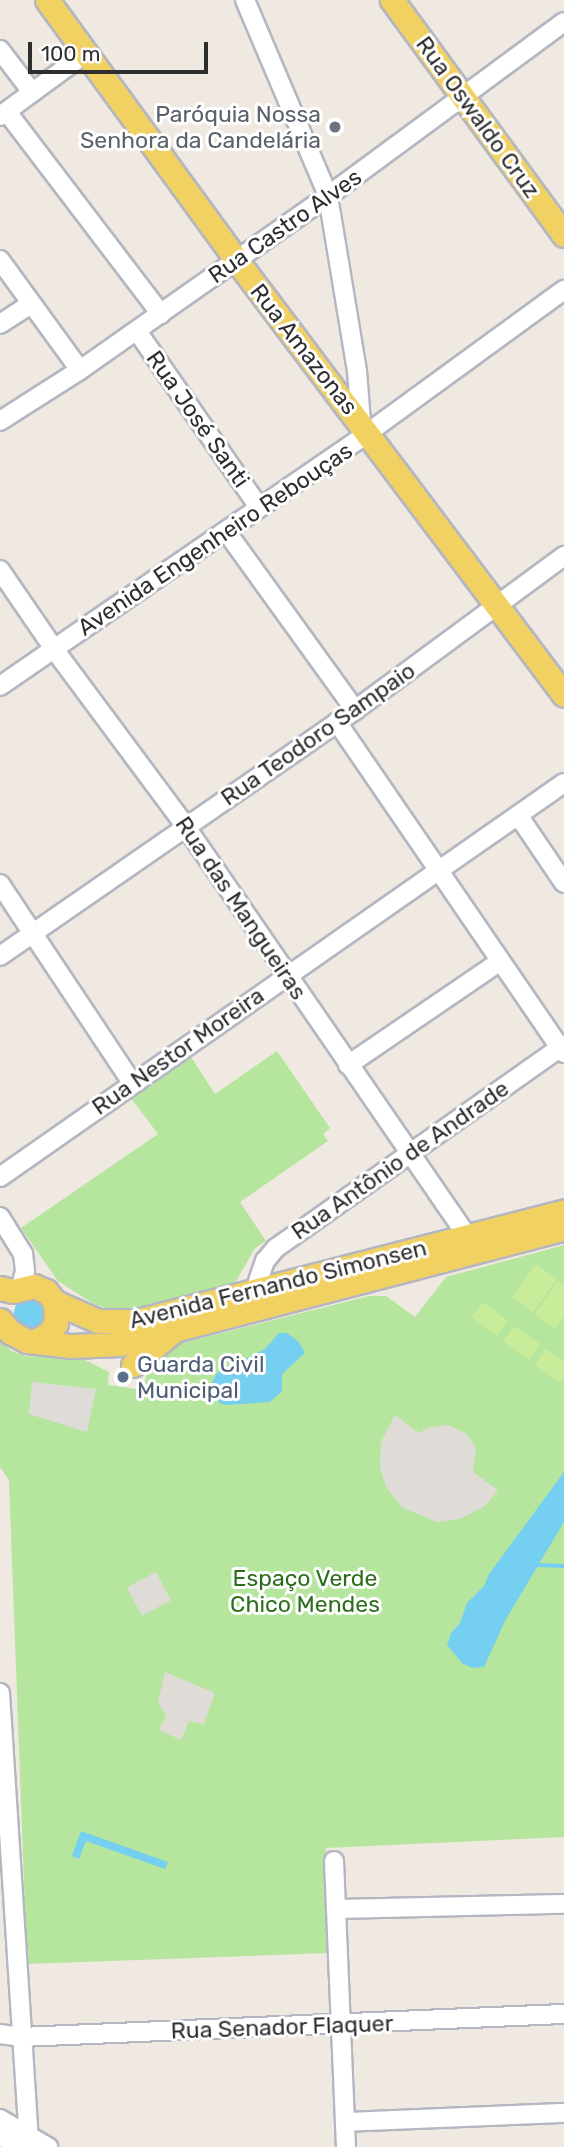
<!DOCTYPE html>
<meta charset="utf-8">
<style>
body{margin:0}
#map{position:relative;width:564px;height:2147px;overflow:hidden;background:#efe9e1;font-family:Rubik,sans-serif}
div>[style]{position:absolute}
[style*='--x']{left:calc(var(--x)*1px);top:calc(var(--y)*1px);width:calc(var(--w)*1px);rotate:calc(var(--a)*1deg)}
.green>*{inset:0;background:#b6e59e}
.pitch>*{inset:0;background:#c9ec9a;transform-origin:0 0}
.plaza>*{inset:0;background:#dfdcd8;transform-origin:0 0}
.water>*{inset:0;background:#75cff0}
.round{border-radius:50%}
.stream>*{height:3.5px;margin:-1.75px;padding:0 1.75px;transform-origin:1.75px;border-radius:1.75px;background:#75cff0}
.roads{filter:drop-shadow(2px 0 #b4b7c1) drop-shadow(-2px 0 #b4b7c1) drop-shadow(0 2px #b4b7c1) drop-shadow(0 -2px #b4b7c1)}
.minor>*{height:18px;margin:-9px;padding:0 9px;transform-origin:9px;border-radius:9px;background:#fff}
.major>*{height:23px;margin:-11.5px;padding:0 11.5px;transform-origin:11.5px;border-radius:11.5px;background:#f2d163}
.dots>*{width:19px;height:19px;translate:-50% -50%;box-sizing:border-box;border:4px solid #fff;border-radius:50%}
span{translate:-50% -50%;white-space:nowrap;text-align:center;line-height:1.15;-webkit-text-stroke:6px #fff;paint-order:stroke}
.worship-label{font-size:23px;color:#5b616d}
.right{translate:-100% -50%;text-align:right}
.street-label{font-size:23px;color:#2e2e2e}
.service-label{font-size:23px;color:#4e5e75}
.left{translate:0 -50%;text-align:left}
.park-label{font-size:23px;color:#2c6e1b}
.scale{position:absolute;left:28px;top:42px;width:180px;height:32px;box-sizing:border-box;border:4px solid #2e2e2e;border-top:0;padding-left:9px;font-size:21px;line-height:24px;white-space:nowrap;color:#2e2e2e;-webkit-text-stroke:5px #fff;paint-order:stroke}
</style>
<div id="map">
<div class="green">
<i style="clip-path:polygon(277px 1051px,330px 1128px,323px 1134px,328px 1141px,240px 1202px,266px 1241px,255px 1248px,235px 1283px,138px 1311px,117px 1312px,94px 1304px,58px 1281px,21px 1228px,158px 1134px,130px 1097px,191px 1057px,215px 1094px)"></i>
<i style="clip-path:polygon(564px 1245px,564px 1837px,326px 1848px,329px 1953px,27px 1964px,9px 1480px,0 1467px,0 1340px,11px 1351px,26px 1356px,83px 1359px,109px 1372px,108px 1385px,144px 1390px,147px 1369px,179px 1344px,369px 1296px,386px 1296px,415px 1317px,446px 1277px)"></i>
</div>
<div class="pitch">
<i style="left:536px;top:1264px;width:26px;height:41px;rotate:36deg"></i>
<i style="clip-path:polygon(558px 1281px,564px 1285px,564px 1316px,555px 1329px,534px 1314px)"></i>
<i style="left:483px;top:1302px;width:31px;height:19px;rotate:37deg"></i>
<i style="left:514px;top:1326px;width:32px;height:19px;rotate:35deg"></i>
<i style="clip-path:polygon(546px 1349px,564px 1362px,564px 1378px,561px 1383px,535px 1365px)"></i>
</div>
<div class="plaza">
<i style="clip-path:polygon(32px 1382px,96px 1389px,87px 1432px,29px 1414px)"></i>
<i style="clip-path:polygon(395px 1415px,419px 1433px,430px 1427px,448px 1425px,467px 1434px,476px 1448px,473px 1472px,498px 1490px,485px 1506px,460px 1519px,437px 1522px,403px 1508px,386px 1487px,380px 1467px,381px 1442px)"></i>
<i style="left:156px;top:1572px;width:32px;height:33px;rotate:62deg"></i>
<i style="clip-path:polygon(165px 1672px,215px 1693px,204px 1724px,189px 1721px,181px 1740px,159px 1730px,166px 1716px,158px 1702px)"></i>
</div>
<div class="water">
<i class="round" style="left:14px;top:1297px;width:32px;height:32px"></i>
<i style="clip-path:polygon(279px 1333px,287px 1333px,299px 1342px,305px 1353px,282px 1374px,282px 1391px,270px 1402px,226px 1405px,219px 1403px,211px 1384px,217px 1373px,265px 1349px)"></i>
<i style="clip-path:polygon(564px 1472px,564px 1521px,561px 1527px,506px 1619px,484px 1667px,472px 1668px,462px 1663px,447px 1645px,451px 1633px,460px 1623px,467px 1603px,484px 1586px,489px 1574px)"></i>
<i style="clip-path:polygon(81px 1831px,168px 1862px,165px 1869px,86px 1841px,79px 1859px,72px 1856px)"></i>
</div>
<div class="stream">
<i style="--x:537;--y:1565;--w:27;--a:2"></i>
</div>
<div class="roads">
<div class="minor">
<i style="--x:245;--y:0;--w:213;--a:67"></i>
<i style="--x:328;--y:196;--w:177;--a:80.6"></i>
<i style="--x:357;--y:371;--w:51;--a:85.5"></i>
<i style="--x:0;--y:50;--w:53;--a:52.7"></i>
<i style="--x:7;--y:112;--w:254;--a:52.7"></i>
<i style="--x:0;--y:116;--w:107;--a:-36.2"></i>
<i style="--x:0;--y:260;--w:136;--a:54"></i>
<i style="--x:0;--y:324;--w:37;--a:-33"></i>
<i style="--x:137;--y:331;--w:214;--a:55.3"></i>
<i style="--x:0;--y:421;--w:95;--a:-32.5"></i>
<i style="--x:80;--y:370;--w:303;--a:-35.1"></i>
<i style="--x:328;--y:196;--w:293;--a:-36.4"></i>
<i style="--x:226;--y:531;--w:221;--a:54.2"></i>
<i style="--x:0;--y:570;--w:96;--a:55.6"></i>
<i style="--x:54;--y:649;--w:222;--a:53.4"></i>
<i style="--x:186;--y:827;--w:505;--a:55.49"></i>
<i style="--x:0;--y:686;--w:434;--a:-34.5"></i>
<i style="--x:358;--y:440;--w:255;--a:-36.1"></i>
<i style="--x:337;--y:722;--w:401;--a:55.6"></i>
<i style="--x:518;--y:815;--w:82;--a:55.9"></i>
<i style="--x:0;--y:884;--w:239;--a:56.4"></i>
<i style="--x:0;--y:956;--w:432;--a:-34.7"></i>
<i style="--x:355;--y:710;--w:260;--a:-36.4"></i>
<i style="--x:348;--y:1065;--w:183;--a:-34.3"></i>
<i style="--x:0;--y:1177;--w:688;--a:-34.94"></i>
<i style="--x:0;--y:1217;--w:44;--a:58.1"></i>
<i style="--x:23;--y:1254;--w:17;--a:83"></i>
<i style="--x:25;--y:1271;--w:16;--a:104"></i>
<i style="--x:255;--y:1290;--w:31;--a:-71"></i>
<i style="--x:265;--y:1261;--w:17;--a:-50"></i>
<i style="--x:276;--y:1248;--w:352;--a:-35.2"></i>
<i style="--x:0;--y:1693;--w:452;--a:86.3"></i>
<i style="--x:334;--y:1861;--w:286;--a:87.6"></i>
<i style="--x:336;--y:1909;--w:228;--a:-1.3"></i>
<i style="--x:0;--y:2034;--w:21;--a:8"></i>
<i style="--x:21;--y:2037;--w:543;--a:-2.43"></i>
<i style="--x:0;--y:2119;--w:56;--a:30.3"></i>
<i style="--x:345;--y:2122;--w:219;--a:-2.4"></i>
<i style="--x:0;--y:2137;--w:38;--a:15"></i>
</div>
<div class="major">
<i style="--x:47;--y:0;--w:323;--a:53.9"></i>
<i style="--x:237;--y:261;--w:543;--a:53"></i>
<i style="--x:392;--y:0;--w:291;--a:53.8"></i>
<i style="--x:0;--y:1288;--w:13;--a:13"></i>
<i style="--x:13;--y:1291;--w:22;--a:-13"></i>
<i style="--x:34;--y:1286;--w:13;--a:23"></i>
<i style="--x:46;--y:1291;--w:14;--a:51"></i>
<i style="--x:55;--y:1302;--w:47;--a:23.8"></i>
<i style="--x:98;--y:1321;--w:39;--a:0"></i>
<i style="--x:137;--y:1321;--w:441;--a:-14.4"></i>
<i style="--x:0;--y:1320;--w:16;--a:50"></i>
<i style="--x:10;--y:1332;--w:19;--a:28"></i>
<i style="--x:27;--y:1341;--w:43;--a:6.6"></i>
<i style="--x:70;--y:1346;--w:50;--a:-2.3"></i>
<i style="--x:120;--y:1344;--w:459;--a:-14.6"></i>
<i style="--x:37;--y:1340;--w:11;--a:-27"></i>
<i style="--x:47;--y:1335;--w:15;--a:-53"></i>
<i style="--x:56;--y:1323;--w:21;--a:-93"></i>
<i style="--x:133;--y:1365;--w:50;--a:-40.1"></i>
</div>
</div>
<div class="dots">
<i style="left:335px;top:127px;background:#6b7280"></i>
<i style="left:123px;top:1377px;background:#5c6f8a"></i>
</div>
<div class="worship-label">
<span class="right" style="left:321px;top:127px">Paróquia Nossa<br>Senhora da Candelária</span>
</div>
<div class="street-label">
<span style="left:478px;top:117px;rotate:54deg">Rua Oswaldo Cruz</span>
<span style="left:285px;top:226px;rotate:-35deg">Rua Castro Alves</span>
<span style="left:304px;top:349px;rotate:52deg">Rua Amazonas</span>
<span style="left:198px;top:419px;rotate:55deg">Rua José Santi</span>
<span style="left:215px;top:539px;rotate:-34deg">Avenida Engenheiro Rebouças</span>
<span style="left:318px;top:734px;rotate:-35deg">Rua Teodoro Sampaio</span>
<span style="left:241px;top:908px;rotate:56deg">Rua das Mangueiras</span>
<span style="left:178px;top:1051px;rotate:-35deg">Rua Nestor Moreira</span>
<span style="left:400px;top:1160px;rotate:-35deg">Rua Antônio de Andrade</span>
<span style="left:278px;top:1284px;rotate:-14deg">Avenida Fernando Simonsen</span>
<span style="left:282px;top:2027px;rotate:-2deg">Rua Senador Flaquer</span>
</div>
<div class="service-label">
<span class="left" style="left:137px;top:1377px">Guarda Civil<br>Municipal</span>
</div>
<div class="park-label">
<span style="left:305px;top:1591px">Espaço Verde<br>Chico Mendes</span>
</div>
<div class="scale">100 m</div>
</div>
